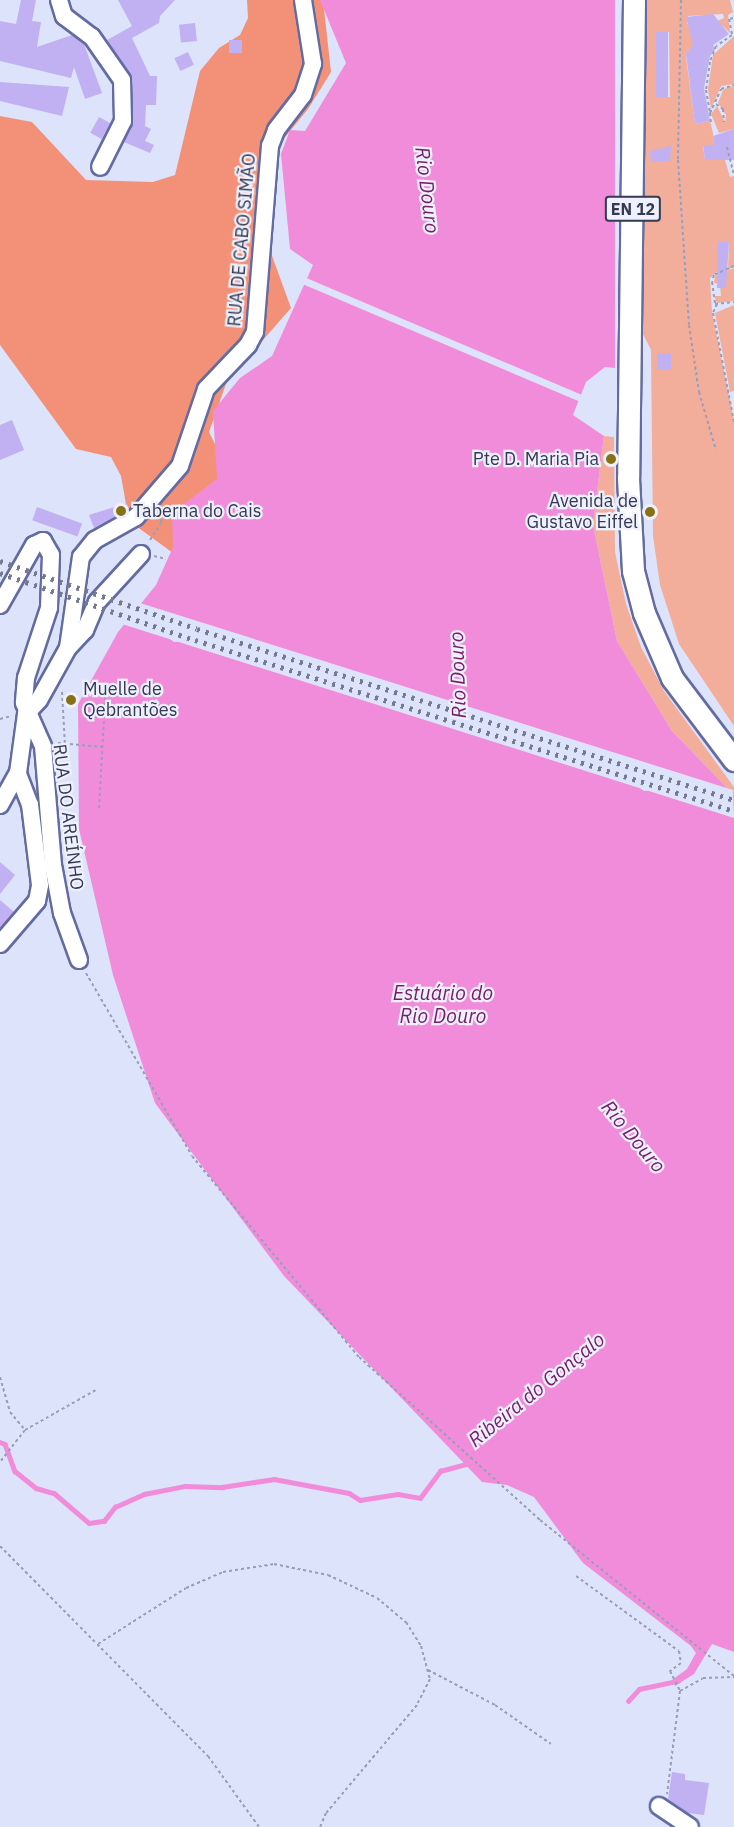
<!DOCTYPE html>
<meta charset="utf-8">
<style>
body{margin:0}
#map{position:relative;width:734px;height:1827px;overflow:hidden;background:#dde3fb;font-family:"IBM Plex Sans",sans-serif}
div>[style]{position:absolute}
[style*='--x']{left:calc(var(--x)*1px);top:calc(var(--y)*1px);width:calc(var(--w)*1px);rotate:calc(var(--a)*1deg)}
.green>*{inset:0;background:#f2ae9b}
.forest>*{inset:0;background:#f29177}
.water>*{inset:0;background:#f18cda}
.pier>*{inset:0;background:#dde3fb;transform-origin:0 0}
.stream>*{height:4.5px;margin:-2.25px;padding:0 2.25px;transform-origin:2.25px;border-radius:2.25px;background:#f18cda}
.building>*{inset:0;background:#c1b0f2;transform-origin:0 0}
.path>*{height:2px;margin-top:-1px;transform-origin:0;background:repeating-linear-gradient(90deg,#999eb6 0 3px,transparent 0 6px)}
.roads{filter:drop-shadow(2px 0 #636ca2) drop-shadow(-2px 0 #636ca2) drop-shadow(0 2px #636ca2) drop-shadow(0 -2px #636ca2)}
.minor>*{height:16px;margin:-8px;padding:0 8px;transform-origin:8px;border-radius:8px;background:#fff}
.major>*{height:21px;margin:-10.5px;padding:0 10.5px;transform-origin:10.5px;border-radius:10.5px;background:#fff}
.rail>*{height:4.5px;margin-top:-2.25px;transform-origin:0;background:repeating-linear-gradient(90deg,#757a92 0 3px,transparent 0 9px)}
.dots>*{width:16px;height:16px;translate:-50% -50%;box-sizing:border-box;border:3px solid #eef1fd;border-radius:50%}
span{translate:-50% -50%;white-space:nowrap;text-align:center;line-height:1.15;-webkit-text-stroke:4.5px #eef1fd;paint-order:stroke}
.shield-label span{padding:2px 4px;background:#eef1fd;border:2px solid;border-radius:4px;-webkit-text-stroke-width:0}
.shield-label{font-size:16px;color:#353951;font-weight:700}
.street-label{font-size:18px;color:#353951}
.poi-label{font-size:18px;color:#353951}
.right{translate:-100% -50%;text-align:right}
.left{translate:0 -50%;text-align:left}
.water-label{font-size:20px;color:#761e67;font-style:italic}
</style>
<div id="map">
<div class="green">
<i style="clip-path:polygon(evenodd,640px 0,730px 0,733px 12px,728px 15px,730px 33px,722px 25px,689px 50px,686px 57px,695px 124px,710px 121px,713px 133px,714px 145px,703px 146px,705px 160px,725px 160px,730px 177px,734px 176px,734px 265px,728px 271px,729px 242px,718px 242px,718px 271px,710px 278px,712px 312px,734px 420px,734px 726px,679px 644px,660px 585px,653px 536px,651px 350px,638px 324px,640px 0,723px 14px,724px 18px,711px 24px,687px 24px,688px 16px,723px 14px,640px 0,656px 32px,669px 32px,670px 97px,658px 97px,656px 32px)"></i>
<i style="clip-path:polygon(734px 36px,734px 84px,721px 86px,711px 109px,708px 89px,713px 55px)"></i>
<i style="clip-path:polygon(730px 86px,734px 87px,734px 129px,719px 133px,711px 114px,717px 106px,725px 122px,726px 115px,718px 103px,723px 90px)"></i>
<i style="clip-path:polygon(734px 268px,734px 301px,717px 303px,714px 296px,721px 296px,720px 284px,714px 283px,715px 276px)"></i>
<i style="clip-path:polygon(734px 305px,734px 391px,730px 392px,715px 313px)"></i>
<i style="clip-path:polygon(604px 436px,614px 437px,615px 552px,626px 604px,641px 647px,664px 691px,734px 787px,734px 795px,672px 731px,617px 641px,593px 525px)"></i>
</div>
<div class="forest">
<i style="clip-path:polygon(247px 0,323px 0,331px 72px,308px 109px,277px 147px,267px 242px,291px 308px,227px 381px,209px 432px,234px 483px,173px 553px,129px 521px,121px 476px,111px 457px,76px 449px,0 345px,0 116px,32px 122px,86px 180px,153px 182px,175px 175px,200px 71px,219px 48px,240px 35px,248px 18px)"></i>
</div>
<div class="water">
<i style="clip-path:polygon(evenodd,320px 0,615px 0,615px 368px,605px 367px,586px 382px,573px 415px,604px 436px,593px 525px,617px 641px,672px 731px,734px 795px,734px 1652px,712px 1644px,694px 1674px,675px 1686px,672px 1680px,687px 1669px,696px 1653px,691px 1646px,583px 1563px,534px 1497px,507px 1485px,482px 1482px,284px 1276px,155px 1103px,113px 975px,79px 829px,78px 704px,118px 632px,156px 585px,173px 547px,172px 513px,217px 479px,213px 411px,240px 378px,272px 356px,313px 265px,290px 249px,281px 154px,290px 130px,305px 131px,346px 63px,320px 0,182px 617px,189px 624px,190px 634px,184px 641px,174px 642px,166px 636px,166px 626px,172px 618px,182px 617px,320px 0,642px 767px,652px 767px,659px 773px,660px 783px,654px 790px,644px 791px,636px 785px,635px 775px,642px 767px)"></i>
</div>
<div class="pier">
<i style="left:304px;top:277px;width:304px;height:7px;rotate:23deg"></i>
<i style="clip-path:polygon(evenodd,140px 603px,733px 790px,734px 818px,122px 624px,140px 603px,181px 620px,187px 633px,175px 639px,169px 627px,181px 620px,140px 603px,643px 770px,656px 774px,652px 787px,639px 783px,643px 770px)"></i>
</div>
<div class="stream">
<i style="--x:0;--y:1442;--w:5;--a:22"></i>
<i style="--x:5;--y:1444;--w:29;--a:70"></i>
<i style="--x:15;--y:1471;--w:27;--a:39"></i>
<i style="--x:36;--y:1488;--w:19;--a:16"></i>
<i style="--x:54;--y:1493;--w:46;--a:40.6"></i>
<i style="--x:89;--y:1523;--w:15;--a:-8"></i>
<i style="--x:104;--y:1521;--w:18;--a:-52"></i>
<i style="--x:115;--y:1507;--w:32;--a:-24"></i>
<i style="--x:144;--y:1494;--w:42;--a:-11"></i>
<i style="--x:185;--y:1486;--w:37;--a:2"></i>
<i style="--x:222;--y:1487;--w:53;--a:-8.7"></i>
<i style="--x:274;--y:1479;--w:76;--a:10.6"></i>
<i style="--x:349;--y:1493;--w:13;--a:32"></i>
<i style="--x:360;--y:1500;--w:38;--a:-9"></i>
<i style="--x:398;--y:1494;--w:22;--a:10"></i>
<i style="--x:420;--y:1498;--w:34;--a:-53"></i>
<i style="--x:440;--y:1471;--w:31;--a:-15"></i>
<i style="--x:628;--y:1701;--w:16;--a:-47"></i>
<i style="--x:639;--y:1689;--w:40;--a:-12"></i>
</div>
<div class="building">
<i style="clip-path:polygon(21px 0,36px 0,32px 21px,41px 22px,37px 47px,72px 35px,84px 44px,102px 93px,85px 99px,74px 67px,71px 78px,0 61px,0 21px,16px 24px)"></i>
<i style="clip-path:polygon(118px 0,175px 0,160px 16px,159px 23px,132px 38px,150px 76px,157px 76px,156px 105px,146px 105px,145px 126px,151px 129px,145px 141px,154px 145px,150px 153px,124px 142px,133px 121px,132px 79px,107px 40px,132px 26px)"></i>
<i style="clip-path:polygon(713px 14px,729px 34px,713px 45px,715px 50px,710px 56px,704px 88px,710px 121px,695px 124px,686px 54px,693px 45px,686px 17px)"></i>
<i style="left:195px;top:23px;width:18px;height:16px;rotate:84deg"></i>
<i style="left:656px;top:32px;width:12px;height:65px"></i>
<i style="left:229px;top:40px;width:13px;height:13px"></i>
<i style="left:188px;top:52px;width:14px;height:15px;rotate:65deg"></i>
<i style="clip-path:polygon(0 82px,69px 87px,62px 116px,0 101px)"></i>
<i style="left:99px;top:117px;width:13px;height:18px;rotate:29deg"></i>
<i style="clip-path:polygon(734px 129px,734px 160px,705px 160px,703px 145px,714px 145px,713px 136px)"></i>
<i style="clip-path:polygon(671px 146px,670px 161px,651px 162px,650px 151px)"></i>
<i style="clip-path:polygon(718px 242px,729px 242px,726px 288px,717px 288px)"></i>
<i style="left:671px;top:353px;width:17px;height:14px;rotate:90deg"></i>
<i style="clip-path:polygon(12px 420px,24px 450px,0 460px,0 425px)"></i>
<i style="clip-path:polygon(127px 503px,129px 509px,94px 528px,89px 515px)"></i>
<i style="left:37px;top:507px;width:48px;height:14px;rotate:20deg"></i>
<i style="clip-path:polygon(0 862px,15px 875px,0 894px)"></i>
<i style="clip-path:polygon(0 900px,14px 912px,0 928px)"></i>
<i style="clip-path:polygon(672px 1772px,685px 1774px,685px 1780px,709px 1783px,704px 1815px,688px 1813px,668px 1799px)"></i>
</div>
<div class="path">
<i style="--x:681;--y:0;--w:160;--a:91.1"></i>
<i style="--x:678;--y:160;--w:165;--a:86.2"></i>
<i style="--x:689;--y:325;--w:68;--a:81.5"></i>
<i style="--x:699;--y:392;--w:60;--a:73.7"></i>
<i style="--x:733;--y:18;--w:4;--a:166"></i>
<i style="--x:729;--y:19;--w:16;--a:79"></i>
<i style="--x:732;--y:35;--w:19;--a:145"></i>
<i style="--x:716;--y:46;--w:17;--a:111"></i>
<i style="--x:710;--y:62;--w:28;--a:98"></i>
<i style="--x:706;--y:90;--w:23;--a:80"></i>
<i style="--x:710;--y:113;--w:26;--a:-65"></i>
<i style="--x:721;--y:89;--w:14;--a:-17"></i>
<i style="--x:716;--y:104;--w:9;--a:36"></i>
<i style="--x:723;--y:109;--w:13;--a:86"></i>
<i style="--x:710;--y:113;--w:12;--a:85"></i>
<i style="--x:727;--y:147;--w:29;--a:76"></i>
<i style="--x:734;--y:266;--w:22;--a:156"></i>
<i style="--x:714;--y:275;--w:7;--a:106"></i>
<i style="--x:712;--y:282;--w:22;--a:82"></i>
<i style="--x:715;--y:304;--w:19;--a:-6"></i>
<i style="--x:717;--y:304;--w:10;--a:114"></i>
<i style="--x:713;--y:313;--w:111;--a:79.1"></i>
<i style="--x:150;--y:540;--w:20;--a:-57"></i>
<i style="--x:161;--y:523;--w:12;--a:-85"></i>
<i style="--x:154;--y:556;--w:12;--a:14"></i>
<i style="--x:62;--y:692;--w:53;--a:86.8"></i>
<i style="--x:0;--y:719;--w:11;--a:-15"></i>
<i style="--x:58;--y:743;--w:45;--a:5.1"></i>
<i style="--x:99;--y:808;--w:126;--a:-86.8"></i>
<i style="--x:86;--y:973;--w:211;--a:59.9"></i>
<i style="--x:192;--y:1156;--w:261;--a:50.3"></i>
<i style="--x:359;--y:1357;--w:244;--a:42"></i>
<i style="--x:540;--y:1520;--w:249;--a:38.8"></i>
<i style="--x:0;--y:1377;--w:36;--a:74"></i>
<i style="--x:10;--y:1412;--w:23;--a:50"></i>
<i style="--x:25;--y:1430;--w:41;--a:128"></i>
<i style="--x:25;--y:1430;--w:81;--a:-29.4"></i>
<i style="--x:0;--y:1546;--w:296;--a:45.3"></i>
<i style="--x:208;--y:1756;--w:87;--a:54.3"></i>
<i style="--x:576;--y:1576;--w:127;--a:36.1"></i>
<i style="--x:679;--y:1651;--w:12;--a:81"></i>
<i style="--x:681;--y:1663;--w:14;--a:144"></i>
<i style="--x:670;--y:1671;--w:22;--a:63"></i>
<i style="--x:680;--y:1691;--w:104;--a:97.2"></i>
<i style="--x:98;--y:1644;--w:104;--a:-32.5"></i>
<i style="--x:186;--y:1588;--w:40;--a:-23.4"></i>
<i style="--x:223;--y:1572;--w:52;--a:-8.9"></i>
<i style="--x:274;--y:1564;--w:55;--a:11.5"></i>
<i style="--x:328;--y:1575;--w:54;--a:25.1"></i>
<i style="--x:377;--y:1598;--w:38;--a:40"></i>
<i style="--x:406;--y:1622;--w:28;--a:58"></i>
<i style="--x:421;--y:1646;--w:34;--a:75"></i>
<i style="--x:430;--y:1679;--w:29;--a:117"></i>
<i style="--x:417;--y:1705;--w:141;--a:130.1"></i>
<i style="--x:326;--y:1813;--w:15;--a:113"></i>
<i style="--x:428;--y:1670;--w:76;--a:27.6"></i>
<i style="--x:495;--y:1705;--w:68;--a:34.9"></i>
<i style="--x:680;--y:1691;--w:26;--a:-29"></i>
<i style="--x:703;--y:1678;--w:31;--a:-2"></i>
</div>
<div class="roads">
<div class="minor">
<i style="--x:59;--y:0;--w:17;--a:73"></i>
<i style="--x:64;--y:16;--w:35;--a:37"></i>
<i style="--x:92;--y:37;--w:52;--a:55.1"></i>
<i style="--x:122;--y:80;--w:41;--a:88.6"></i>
<i style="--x:123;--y:121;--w:51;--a:116.6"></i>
<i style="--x:0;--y:605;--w:69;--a:-60.5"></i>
<i style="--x:34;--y:545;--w:10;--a:-24"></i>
<i style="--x:43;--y:541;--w:16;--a:60"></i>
<i style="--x:51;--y:555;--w:53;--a:92.2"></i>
<i style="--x:49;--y:608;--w:74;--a:108.2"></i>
<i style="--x:26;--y:678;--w:25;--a:95"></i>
<i style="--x:24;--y:703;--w:47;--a:66.2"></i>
<i style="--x:43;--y:746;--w:119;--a:85.2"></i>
<i style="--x:53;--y:865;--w:49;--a:79.4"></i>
<i style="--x:62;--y:913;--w:50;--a:70.1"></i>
<i style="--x:68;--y:648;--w:92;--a:-81.9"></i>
<i style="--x:81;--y:557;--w:22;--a:-51"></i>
<i style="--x:95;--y:540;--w:47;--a:-29.3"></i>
<i style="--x:136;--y:517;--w:67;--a:-49.2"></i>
<i style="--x:180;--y:466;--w:81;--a:-71.3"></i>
<i style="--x:206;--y:389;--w:61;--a:-46.3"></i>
<i style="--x:248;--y:345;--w:15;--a:-62"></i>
<i style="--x:255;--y:332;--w:187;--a:-85.4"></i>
<i style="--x:270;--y:146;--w:17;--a:-69"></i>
<i style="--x:276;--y:130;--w:44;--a:-52.4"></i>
<i style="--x:303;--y:95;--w:33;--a:-72"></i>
<i style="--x:313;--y:64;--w:65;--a:-98.9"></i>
<i style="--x:0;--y:805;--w:37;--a:-61"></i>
<i style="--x:0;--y:944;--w:57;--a:-49.3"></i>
<i style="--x:37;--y:901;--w:16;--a:-79"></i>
<i style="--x:40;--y:885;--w:81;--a:-97.1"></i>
<i style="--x:30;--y:805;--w:34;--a:-111"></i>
<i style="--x:18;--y:773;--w:60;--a:-82.3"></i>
<i style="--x:26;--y:714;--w:19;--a:-47"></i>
<i style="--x:39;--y:700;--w:60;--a:-60.9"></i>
<i style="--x:68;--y:648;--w:25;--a:-47"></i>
<i style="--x:85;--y:630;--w:30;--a:-67"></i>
<i style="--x:97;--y:602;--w:65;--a:-47.5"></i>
<i style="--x:659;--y:1806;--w:37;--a:34"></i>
</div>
<div class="major">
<i style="--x:634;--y:0;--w:478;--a:90.7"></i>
<i style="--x:628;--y:478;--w:93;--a:86.9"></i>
<i style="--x:633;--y:571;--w:43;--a:75.3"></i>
<i style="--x:644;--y:613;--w:71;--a:66.7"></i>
<i style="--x:672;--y:678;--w:103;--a:52.9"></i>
</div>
</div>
<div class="rail">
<i style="--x:0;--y:561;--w:208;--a:19"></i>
<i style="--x:197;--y:629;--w:564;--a:17.66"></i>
<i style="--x:0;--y:573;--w:206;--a:19"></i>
<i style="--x:195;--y:640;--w:565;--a:17.6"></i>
</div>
<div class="dots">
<i style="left:611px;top:459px;background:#867214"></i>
<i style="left:121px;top:511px;background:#867214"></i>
<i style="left:650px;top:512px;background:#867214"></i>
<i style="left:71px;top:700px;background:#867214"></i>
</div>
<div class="shield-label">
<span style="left:633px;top:209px">EN 12</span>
</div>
<div class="street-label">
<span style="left:242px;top:240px;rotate:-85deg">RUA DE CABO SIMÃO</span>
<span style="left:68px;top:817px;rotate:83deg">RUA DO AREÍNHO</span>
</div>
<div class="poi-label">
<span class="right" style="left:599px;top:459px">Pte D. Maria Pia</span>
<span class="right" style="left:638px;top:512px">Avenida de<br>Gustavo Eiffel</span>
<span class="left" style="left:133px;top:511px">Taberna do Cais</span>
<span class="left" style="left:83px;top:700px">Muelle de<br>Qebrantões</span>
</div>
<div class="water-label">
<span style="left:428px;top:190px;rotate:83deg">Rio Douro</span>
<span style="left:457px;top:675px;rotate:-92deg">Rio Douro</span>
<span style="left:443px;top:1004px">Estuário do<br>Rio Douro</span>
<span style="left:634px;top:1136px;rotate:50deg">Rio Douro</span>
<span style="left:536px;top:1389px;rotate:-39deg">Ribeira do Gonçalo</span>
</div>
</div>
